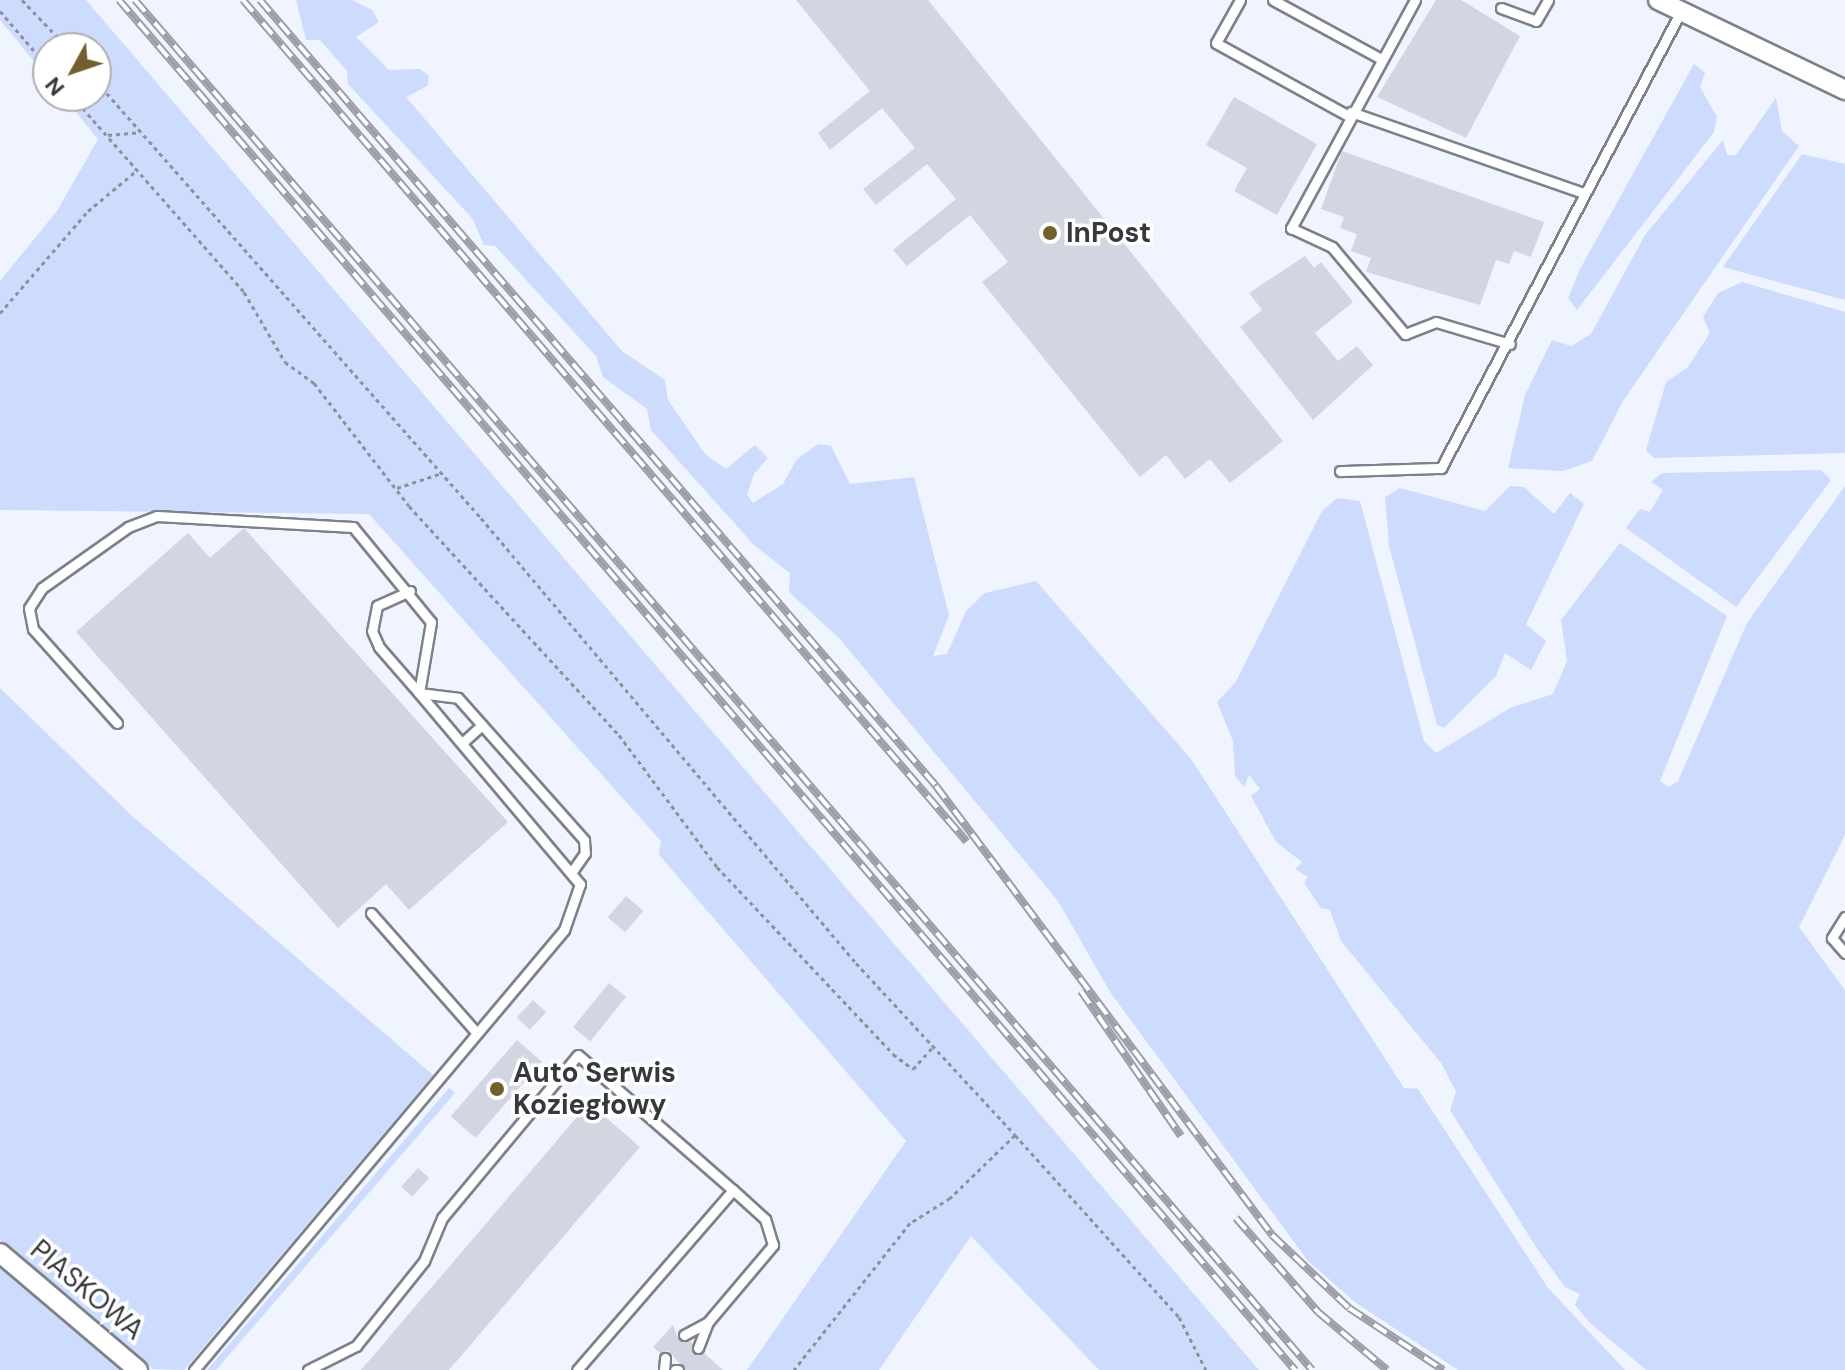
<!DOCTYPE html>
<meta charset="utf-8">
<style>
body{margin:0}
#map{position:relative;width:1845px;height:1370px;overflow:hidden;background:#eff4ff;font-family:"DM Sans",sans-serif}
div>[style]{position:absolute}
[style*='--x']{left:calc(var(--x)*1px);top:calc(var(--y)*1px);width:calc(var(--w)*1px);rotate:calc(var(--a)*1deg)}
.green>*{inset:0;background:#cddbfd}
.building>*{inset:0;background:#d1d6e0;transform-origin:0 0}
.path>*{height:3px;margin-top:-1.5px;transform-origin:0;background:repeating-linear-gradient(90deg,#8e9198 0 4px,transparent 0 8px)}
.roads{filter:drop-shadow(2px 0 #7d818a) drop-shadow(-2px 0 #7d818a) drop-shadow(0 2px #7d818a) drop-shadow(0 -2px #7d818a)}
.service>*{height:9px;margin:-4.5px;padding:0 4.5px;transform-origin:4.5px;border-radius:4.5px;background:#fff}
.minor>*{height:18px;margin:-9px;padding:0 9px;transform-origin:9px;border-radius:9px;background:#fff}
.rail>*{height:8px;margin-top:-4px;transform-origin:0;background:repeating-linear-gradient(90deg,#fff 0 15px,#9b9ea6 0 30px);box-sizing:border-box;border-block:2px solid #9b9ea6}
.dots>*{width:22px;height:22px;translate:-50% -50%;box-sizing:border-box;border:4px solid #fff;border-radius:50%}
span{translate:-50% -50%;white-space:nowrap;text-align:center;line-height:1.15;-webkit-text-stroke:7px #fff;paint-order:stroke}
.poi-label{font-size:28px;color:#36383c;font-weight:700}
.left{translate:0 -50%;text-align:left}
.street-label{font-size:28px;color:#36383c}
.north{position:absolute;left:32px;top:32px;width:80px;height:80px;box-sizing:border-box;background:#fff;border:2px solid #afafb1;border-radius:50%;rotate:230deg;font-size:22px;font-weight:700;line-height:32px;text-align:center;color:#36383c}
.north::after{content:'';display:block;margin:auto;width:28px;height:36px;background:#735f2e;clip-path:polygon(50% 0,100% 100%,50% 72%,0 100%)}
</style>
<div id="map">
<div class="green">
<i style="clip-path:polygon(0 0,86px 0,1259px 1370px,1099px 1370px,971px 1236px,879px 1370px,747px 1370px,906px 1141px,659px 855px,661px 841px,369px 514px,0 510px,0 281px,57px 211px,98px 139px,63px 96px,96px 96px,96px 48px,48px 48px,48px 78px,0 20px)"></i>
<i style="clip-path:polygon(296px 0,352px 0,372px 10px,379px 22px,356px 37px,389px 70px,420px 69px,429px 76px,427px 86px,406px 97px,622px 351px,665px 380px,668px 400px,705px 454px,726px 469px,755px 445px,768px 458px,754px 474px,747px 495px,753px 503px,783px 484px,797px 459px,818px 444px,831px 446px,850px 484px,914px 477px,949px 615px,933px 656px,947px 654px,966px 611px,985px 593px,1036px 581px,1191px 759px,1404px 1088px,1418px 1089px,1548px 1288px,1625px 1370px,1458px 1370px,1356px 1303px,1308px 1261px,1110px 992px,1058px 901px,839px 638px,789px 592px,790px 573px,754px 545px,651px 430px,647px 409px,603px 377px,596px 356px,495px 246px,484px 245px,472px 218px,348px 84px,347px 71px,320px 40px,306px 40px)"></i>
<i style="clip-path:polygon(1694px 64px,1705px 73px,1700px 87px,1717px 117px,1714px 132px,1577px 310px,1568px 298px,1580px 269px)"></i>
<i style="clip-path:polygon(1776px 98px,1782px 131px,1799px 146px,1623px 401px,1592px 461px,1563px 471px,1508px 468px,1525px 395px,1552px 340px,1571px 346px,1591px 334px,1645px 235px,1723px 140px,1727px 155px,1736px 155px)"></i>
<i style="clip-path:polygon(1802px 154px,1845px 164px,1845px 300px,1723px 267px)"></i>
<i style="clip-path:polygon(1742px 282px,1845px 312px,1845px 453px,1654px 458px,1646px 450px,1666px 382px,1688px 367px,1710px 333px,1703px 317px,1718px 293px)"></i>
<i style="clip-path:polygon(1821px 470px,1831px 480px,1736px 607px,1626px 528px,1640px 509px,1650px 512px,1663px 490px,1651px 482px,1662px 473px)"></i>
<i style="clip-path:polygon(1510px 486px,1524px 487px,1554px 514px,1570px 493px,1584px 504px,1526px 624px,1546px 641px,1531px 670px,1505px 653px,1496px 676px,1444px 728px,1437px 725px,1389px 546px,1385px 497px,1400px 488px,1485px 511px)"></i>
<i style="clip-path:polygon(1845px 486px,1845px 835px,1799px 927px,1845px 990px,1845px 1370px,1646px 1370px,1589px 1322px,1575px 1305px,1580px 1294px,1565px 1287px,1538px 1250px,1450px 1110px,1456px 1091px,1441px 1063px,1341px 941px,1330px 910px,1321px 908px,1304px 883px,1308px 877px,1295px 869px,1302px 862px,1276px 842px,1251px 796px,1260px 789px,1249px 775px,1244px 787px,1235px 776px,1233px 741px,1217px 702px,1235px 683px,1322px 511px,1337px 498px,1360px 501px,1424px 741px,1436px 753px,1510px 708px,1553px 694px,1567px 661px,1561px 620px,1620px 543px,1727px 616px,1660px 781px,1669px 787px,1678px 781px,1747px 623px)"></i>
<i style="clip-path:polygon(0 688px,131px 815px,433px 1075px,184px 1370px,153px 1369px,0 1240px)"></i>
<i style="clip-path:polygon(449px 1088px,455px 1093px,216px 1370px,207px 1370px)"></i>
<i style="clip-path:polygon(0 1265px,38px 1297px,121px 1370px,0 1370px)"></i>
</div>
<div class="building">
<i style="clip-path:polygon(796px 0,928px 0,1283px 441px,1230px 483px,1210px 459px,1185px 479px,1166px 455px,1140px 477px,982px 282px,1008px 262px,970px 215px,907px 266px,893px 250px,956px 199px,927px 164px,876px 205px,863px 189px,915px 148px,882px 108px,830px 150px,818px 133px,870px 91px)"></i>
<i style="clip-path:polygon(1436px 0,1461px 0,1520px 36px,1466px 138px,1377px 97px)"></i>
<i style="clip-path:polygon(1234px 97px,1317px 144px,1277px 215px,1234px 191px,1247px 168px,1206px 145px)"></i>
<i style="clip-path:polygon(1342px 151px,1544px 222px,1531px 257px,1514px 251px,1509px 264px,1496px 260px,1480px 305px,1366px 272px,1371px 258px,1351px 251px,1357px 234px,1340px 228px,1344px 217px,1321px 209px)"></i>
<i style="clip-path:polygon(1305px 256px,1314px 268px,1321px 262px,1353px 302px,1315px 333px,1338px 361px,1357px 346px,1373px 365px,1313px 420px,1240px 327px,1262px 310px,1249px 293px)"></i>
<i style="clip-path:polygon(244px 528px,508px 822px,409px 910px,386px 884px,338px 928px,76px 632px,188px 533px,210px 558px)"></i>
<i style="left:626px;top:896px;width:23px;height:28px;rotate:41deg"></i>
<i style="left:609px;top:983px;width:22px;height:57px;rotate:39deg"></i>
<i style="left:533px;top:1000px;width:18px;height:24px;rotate:43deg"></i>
<i style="left:517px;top:1040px;width:33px;height:101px;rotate:41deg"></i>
<i style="clip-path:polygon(589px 1103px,640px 1147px,449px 1370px,361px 1370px)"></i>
<i style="left:418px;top:1168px;width:15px;height:25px;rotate:42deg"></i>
<i style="clip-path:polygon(673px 1325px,679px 1341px,692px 1342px,693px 1353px,704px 1353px,723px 1370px,685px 1370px,669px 1351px,660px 1353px,653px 1347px)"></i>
</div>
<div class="path">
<i style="--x:22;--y:0;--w:66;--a:46.2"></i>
<i style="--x:0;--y:11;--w:74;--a:49.4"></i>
<i style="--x:96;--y:81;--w:582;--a:48.62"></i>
<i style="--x:481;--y:518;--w:582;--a:49.88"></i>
<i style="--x:856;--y:963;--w:234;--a:47.2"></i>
<i style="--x:1015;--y:1135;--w:91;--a:135.9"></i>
<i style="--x:950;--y:1198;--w:47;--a:148"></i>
<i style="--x:910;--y:1223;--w:187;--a:128.3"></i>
<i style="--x:72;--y:96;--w:261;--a:48.7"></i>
<i style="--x:244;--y:292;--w:81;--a:59.6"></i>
<i style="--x:285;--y:362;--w:36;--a:36"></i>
<i style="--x:314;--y:383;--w:155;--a:52.3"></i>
<i style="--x:409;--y:506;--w:311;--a:47.5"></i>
<i style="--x:619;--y:735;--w:164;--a:53.4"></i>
<i style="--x:717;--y:867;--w:257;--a:46.7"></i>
<i style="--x:893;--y:1054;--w:25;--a:37"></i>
<i style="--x:913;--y:1069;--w:28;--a:-48"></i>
<i style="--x:108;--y:135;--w:32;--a:-5"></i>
<i style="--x:0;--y:313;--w:135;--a:-49.2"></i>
<i style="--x:88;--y:211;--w:62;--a:-39.8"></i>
<i style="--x:397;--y:488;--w:47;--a:-18.4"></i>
<i style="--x:1015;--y:1135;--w:245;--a:48"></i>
<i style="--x:1179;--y:1317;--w:59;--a:63"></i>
</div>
<div class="roads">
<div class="service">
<i style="--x:1240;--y:0;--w:49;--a:119.2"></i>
<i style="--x:1216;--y:43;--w:152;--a:28.8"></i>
<i style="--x:1273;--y:0;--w:123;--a:28.6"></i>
<i style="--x:1415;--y:0;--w:260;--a:118.5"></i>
<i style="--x:1291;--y:228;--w:45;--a:24.9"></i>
<i style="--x:1332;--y:247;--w:114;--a:50"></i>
<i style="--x:1405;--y:334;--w:33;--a:-21"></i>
<i style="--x:1436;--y:322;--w:77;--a:16.6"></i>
<i style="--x:1501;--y:8;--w:37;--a:20"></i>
<i style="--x:1536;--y:21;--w:24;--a:-60"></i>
<i style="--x:1351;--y:112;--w:247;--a:19.2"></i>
<i style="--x:1340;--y:471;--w:101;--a:-1.7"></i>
<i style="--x:1441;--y:468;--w:516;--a:-62.29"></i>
<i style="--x:410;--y:591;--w:36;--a:156"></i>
<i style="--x:377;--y:606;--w:25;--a:101"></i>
<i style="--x:372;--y:631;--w:17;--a:66"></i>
<i style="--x:379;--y:647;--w:61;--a:49"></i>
<i style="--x:419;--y:693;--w:39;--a:7"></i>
<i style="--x:458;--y:698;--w:190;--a:48.4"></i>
<i style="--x:584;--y:840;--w:13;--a:86"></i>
<i style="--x:585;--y:853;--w:21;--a:125"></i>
<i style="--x:117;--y:723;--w:126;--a:-131.8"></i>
<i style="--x:33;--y:629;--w:21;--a:-101"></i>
<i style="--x:29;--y:608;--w:24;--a:-57"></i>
<i style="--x:42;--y:588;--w:105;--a:-35.3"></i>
<i style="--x:128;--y:527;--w:31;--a:-21"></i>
<i style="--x:157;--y:516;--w:196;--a:3.2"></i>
<i style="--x:353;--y:527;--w:123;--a:50.6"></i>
<i style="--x:431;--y:622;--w:72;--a:99.6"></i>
<i style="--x:419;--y:693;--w:250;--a:49.9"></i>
<i style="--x:580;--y:884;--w:49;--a:109.2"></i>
<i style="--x:564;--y:930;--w:575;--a:130.06"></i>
<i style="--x:462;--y:743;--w:27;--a:-42"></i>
<i style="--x:371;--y:913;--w:159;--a:48.6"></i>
<i style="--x:1845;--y:917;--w:25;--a:122"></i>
<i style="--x:1832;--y:938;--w:20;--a:49"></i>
<i style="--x:684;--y:1335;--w:27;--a:-28"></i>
<i style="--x:698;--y:1348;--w:28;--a:-69"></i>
<i style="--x:708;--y:1322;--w:101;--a:-49.8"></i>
<i style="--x:773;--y:1245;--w:27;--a:-107"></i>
<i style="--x:765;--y:1219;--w:43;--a:-137.8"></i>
<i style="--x:308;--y:1370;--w:54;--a:-26.6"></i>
<i style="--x:356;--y:1346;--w:109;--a:-51.3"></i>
<i style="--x:424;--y:1261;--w:47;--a:-67.3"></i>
<i style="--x:442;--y:1218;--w:212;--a:-50.2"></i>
<i style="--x:578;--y:1055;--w:206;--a:41.1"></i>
<i style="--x:733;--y:1190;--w:238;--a:130.9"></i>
<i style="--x:664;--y:1370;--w:12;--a:-85"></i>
<i style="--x:675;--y:1370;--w:3;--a:0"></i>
</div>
<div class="minor">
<i style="--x:1658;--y:0;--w:208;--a:25.7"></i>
<i style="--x:0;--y:1253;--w:181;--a:40.3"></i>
</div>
</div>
<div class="rail">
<i style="--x:119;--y:0;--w:1806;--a:49.36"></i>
<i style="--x:135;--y:0;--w:1806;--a:49.33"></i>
<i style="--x:243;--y:0;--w:1110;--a:49.31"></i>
<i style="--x:260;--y:0;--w:1037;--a:49.3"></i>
<i style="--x:936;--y:786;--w:561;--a:53.19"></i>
<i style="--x:1272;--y:1235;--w:106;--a:43.5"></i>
<i style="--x:1349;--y:1308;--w:113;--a:33.4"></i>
<i style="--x:1081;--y:991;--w:176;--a:55.4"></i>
<i style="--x:1236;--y:1218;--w:125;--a:48.9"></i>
<i style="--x:1318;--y:1312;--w:90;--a:40"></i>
</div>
<div class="dots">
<i style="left:1050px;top:233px;background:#735f2e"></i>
<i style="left:497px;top:1089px;background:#735f2e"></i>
</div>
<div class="poi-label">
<span class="left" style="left:1066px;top:233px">InPost</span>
<span class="left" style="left:513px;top:1089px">Auto Serwis<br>Koziegłowy</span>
</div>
<div class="street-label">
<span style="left:87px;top:1290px;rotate:40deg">PIASKOWA</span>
</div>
<div class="north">N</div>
</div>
